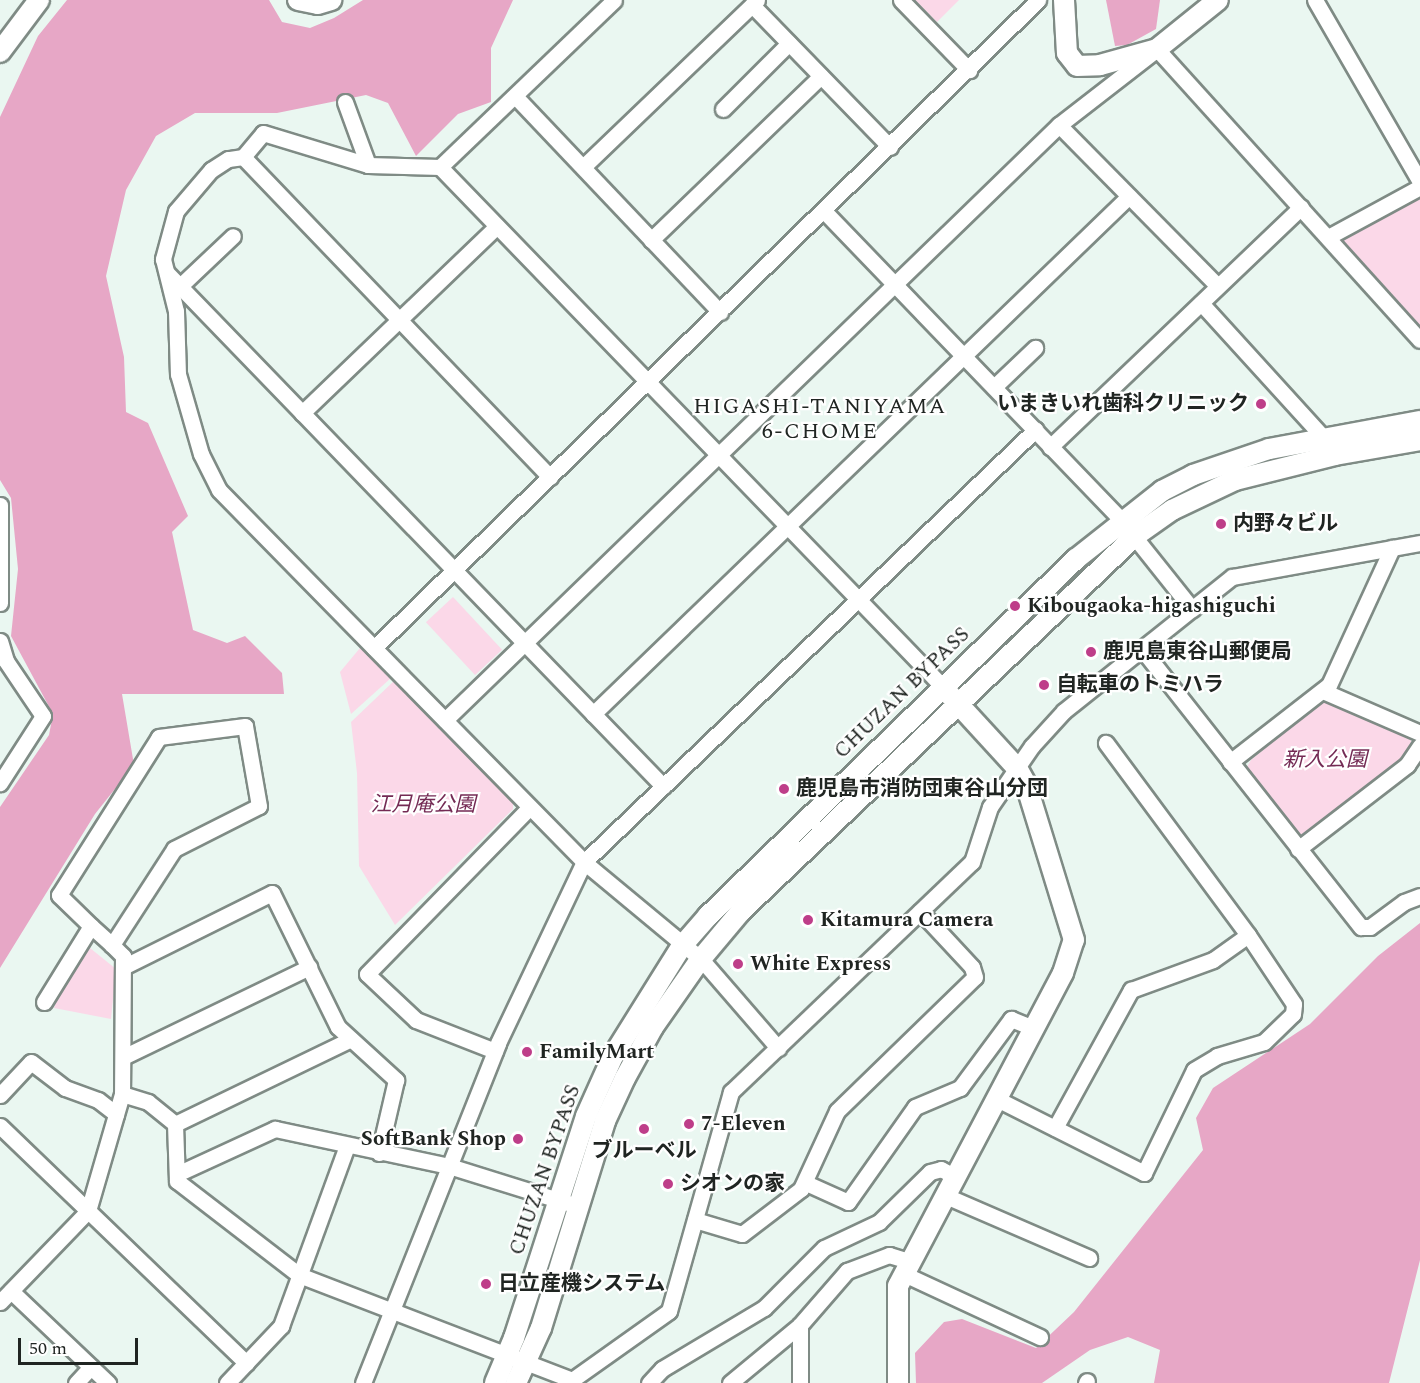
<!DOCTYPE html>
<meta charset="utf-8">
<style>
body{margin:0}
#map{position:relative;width:1420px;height:1383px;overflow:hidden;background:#eaf7f1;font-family:Spectral,"Noto Sans JP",serif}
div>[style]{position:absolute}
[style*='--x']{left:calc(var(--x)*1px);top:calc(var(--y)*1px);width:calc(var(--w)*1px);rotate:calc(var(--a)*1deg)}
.green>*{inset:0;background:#fbd8e8;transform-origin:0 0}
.forest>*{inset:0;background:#e7a7c6}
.roads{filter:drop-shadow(2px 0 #7f8b85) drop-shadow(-2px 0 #7f8b85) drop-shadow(0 2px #7f8b85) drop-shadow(0 -2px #7f8b85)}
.minor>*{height:15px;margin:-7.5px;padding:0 7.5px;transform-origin:7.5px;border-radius:7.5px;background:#fff}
.tertiary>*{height:20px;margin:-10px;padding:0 10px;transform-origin:10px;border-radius:10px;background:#fff}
.dots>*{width:16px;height:16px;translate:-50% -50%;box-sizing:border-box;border:3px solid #fff;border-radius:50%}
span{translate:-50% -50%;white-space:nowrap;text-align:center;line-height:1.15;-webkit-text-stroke:4.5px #fff;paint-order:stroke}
.poi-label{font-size:21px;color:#202522;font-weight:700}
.right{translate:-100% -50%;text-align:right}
.left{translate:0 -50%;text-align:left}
.street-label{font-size:21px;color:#202522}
.park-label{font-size:21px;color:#742a54;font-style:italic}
.neighbourhood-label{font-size:22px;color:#202522;letter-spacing:1.5px}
.scale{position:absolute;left:18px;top:1338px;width:120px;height:27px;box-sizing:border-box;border:3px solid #202522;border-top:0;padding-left:8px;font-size:18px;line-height:21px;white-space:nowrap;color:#202522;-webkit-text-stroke:4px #fff;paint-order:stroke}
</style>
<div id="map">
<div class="green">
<i style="clip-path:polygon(915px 0,959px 0,937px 22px)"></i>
<i style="clip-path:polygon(1420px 194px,1420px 329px,1342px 245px,1343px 237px)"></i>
<i style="left:453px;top:597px;width:72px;height:37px;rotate:47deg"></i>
<i style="clip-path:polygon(360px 648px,391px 678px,351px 714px,340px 672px)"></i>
<i style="clip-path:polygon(395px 680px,513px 803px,513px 809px,395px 925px,359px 866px,357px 773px,351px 722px)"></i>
<i style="clip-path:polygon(1328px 701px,1410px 736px,1412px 747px,1408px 755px,1305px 835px,1296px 833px,1247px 767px,1251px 760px,1321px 702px)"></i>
<i style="clip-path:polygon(90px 948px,116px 969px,111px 1019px,54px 1008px,59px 991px)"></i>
</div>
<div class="forest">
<i style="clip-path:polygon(67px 0,269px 0,282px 22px,310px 28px,334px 18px,363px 0,513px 0,491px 48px,491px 102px,458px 114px,416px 156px,388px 103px,366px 95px,277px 113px,195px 113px,156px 136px,126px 190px,106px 276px,124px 357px,126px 412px,148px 423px,188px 516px,172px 532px,193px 630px,227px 643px,245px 636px,282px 673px,284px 694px,122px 694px,134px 765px,95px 814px,0 968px,0 807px,49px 735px,53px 714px,11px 636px,18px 569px,11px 498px,0 480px,0 117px,38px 36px)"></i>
<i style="clip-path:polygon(1106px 0,1160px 0,1156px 29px,1127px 45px,1115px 46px)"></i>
<i style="clip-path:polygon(1420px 923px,1420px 1260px,1389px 1383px,1154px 1383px,1160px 1350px,1128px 1337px,1090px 1350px,1042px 1383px,916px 1383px,915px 1353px,944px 1322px,962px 1319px,1036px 1348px,1074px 1312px,1203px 1150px,1196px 1118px,1213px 1088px,1310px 1024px,1378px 956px)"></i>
</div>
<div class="roads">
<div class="minor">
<i style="--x:901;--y:0;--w:98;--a:45.8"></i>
<i style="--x:1315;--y:0;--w:210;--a:60"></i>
<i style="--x:752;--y:5;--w:198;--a:45.8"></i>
<i style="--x:515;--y:96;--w:298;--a:46.5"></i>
<i style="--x:345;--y:102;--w:67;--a:69.9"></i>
<i style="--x:723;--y:109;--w:93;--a:-45"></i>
<i style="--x:1059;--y:125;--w:226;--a:45.4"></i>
<i style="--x:243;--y:157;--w:31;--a:-50"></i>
<i style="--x:263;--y:133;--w:110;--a:16.9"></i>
<i style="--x:368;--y:165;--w:72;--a:1.6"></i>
<i style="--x:440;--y:167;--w:241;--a:-43.8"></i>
<i style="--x:440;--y:167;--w:722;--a:45.95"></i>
<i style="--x:583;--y:167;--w:241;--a:-43.8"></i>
<i style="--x:824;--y:211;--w:429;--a:46.1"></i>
<i style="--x:1121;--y:520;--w:114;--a:51.4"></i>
<i style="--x:1328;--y:237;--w:105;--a:-28.5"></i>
<i style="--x:651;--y:240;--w:236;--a:-44"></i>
<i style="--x:167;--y:273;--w:714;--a:45.97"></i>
<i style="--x:179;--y:287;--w:74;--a:-43.4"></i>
<i style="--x:1201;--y:303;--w:192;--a:47.7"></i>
<i style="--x:994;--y:387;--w:57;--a:-43.6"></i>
<i style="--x:302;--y:413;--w:270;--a:-43.8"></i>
<i style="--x:1050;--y:447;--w:347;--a:-43.7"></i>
<i style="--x:550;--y:477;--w:443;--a:-133.8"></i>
<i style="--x:243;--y:157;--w:15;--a:172"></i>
<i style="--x:228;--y:159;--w:20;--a:147"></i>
<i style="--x:211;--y:170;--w:54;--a:130.5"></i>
<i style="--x:176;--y:211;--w:50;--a:105.2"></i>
<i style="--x:163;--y:259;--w:54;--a:76"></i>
<i style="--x:176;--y:311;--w:63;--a:88.2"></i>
<i style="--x:178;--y:374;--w:83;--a:74"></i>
<i style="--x:201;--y:454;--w:40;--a:63.4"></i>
<i style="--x:219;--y:490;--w:521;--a:45.54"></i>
<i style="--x:584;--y:862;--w:152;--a:39.7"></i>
<i style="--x:701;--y:959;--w:118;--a:49.1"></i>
<i style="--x:0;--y:505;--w:98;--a:90"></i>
<i style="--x:0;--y:641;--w:21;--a:73"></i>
<i style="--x:6;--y:661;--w:66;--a:56.1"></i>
<i style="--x:43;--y:716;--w:80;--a:122.7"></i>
<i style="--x:374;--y:648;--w:928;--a:-44.3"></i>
<i style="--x:1142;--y:649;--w:354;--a:51.8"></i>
<i style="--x:1361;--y:927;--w:9;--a:0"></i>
<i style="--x:1370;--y:927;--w:42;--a:-36.3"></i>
<i style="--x:1404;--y:902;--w:17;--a:-21"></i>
<i style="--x:1323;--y:691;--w:106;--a:23.4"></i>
<i style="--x:593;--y:714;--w:745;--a:-44.02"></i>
<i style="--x:445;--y:720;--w:855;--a:-44.1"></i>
<i style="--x:1059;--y:125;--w:124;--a:-37.8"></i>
<i style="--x:1157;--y:49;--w:392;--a:47.9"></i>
<i style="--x:1230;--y:762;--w:125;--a:-37.9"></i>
<i style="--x:1329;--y:685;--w:151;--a:-65.3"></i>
<i style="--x:1298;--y:849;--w:138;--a:-37.6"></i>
<i style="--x:1407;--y:765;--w:23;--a:-56"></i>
<i style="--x:112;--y:945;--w:114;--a:-57.1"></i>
<i style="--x:174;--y:849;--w:95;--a:-26.8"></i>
<i style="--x:259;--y:806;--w:81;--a:-99.9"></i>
<i style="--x:245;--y:726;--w:87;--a:172.7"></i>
<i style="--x:159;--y:737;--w:187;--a:122.3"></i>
<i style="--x:59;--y:895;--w:45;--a:44.1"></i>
<i style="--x:91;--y:926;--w:28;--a:42"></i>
<i style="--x:112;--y:945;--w:16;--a:45"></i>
<i style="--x:123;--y:956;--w:138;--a:90.4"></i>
<i style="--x:122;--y:1094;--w:27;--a:17"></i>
<i style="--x:148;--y:1102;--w:35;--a:39"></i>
<i style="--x:175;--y:1124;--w:57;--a:88"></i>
<i style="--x:177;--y:1181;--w:154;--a:37.6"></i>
<i style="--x:299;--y:1275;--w:292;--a:21"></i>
<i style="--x:572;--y:1380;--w:119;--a:-35.4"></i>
<i style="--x:669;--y:1311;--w:228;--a:-74.2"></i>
<i style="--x:731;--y:1092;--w:333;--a:-43.7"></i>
<i style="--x:972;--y:862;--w:58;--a:-71.9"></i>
<i style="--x:990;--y:807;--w:74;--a:-55.5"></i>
<i style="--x:1032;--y:746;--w:47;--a:-47.6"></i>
<i style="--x:1064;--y:711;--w:215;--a:-38.6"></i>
<i style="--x:1232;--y:577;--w:191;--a:-10.3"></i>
<i style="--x:125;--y:966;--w:164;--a:-26.4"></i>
<i style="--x:272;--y:893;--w:149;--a:63.8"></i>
<i style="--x:338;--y:1027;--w:79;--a:42.4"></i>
<i style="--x:396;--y:1080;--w:75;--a:103.1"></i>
<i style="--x:44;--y:1002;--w:89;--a:-58.3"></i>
<i style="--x:495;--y:1051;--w:85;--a:-158.6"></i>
<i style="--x:416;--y:1020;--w:67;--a:-136.8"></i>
<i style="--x:367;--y:974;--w:233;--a:-45.7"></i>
<i style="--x:123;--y:1057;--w:207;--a:-25.8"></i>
<i style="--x:0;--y:1095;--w:45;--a:-46.8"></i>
<i style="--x:31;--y:1062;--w:43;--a:37.4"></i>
<i style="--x:65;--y:1088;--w:35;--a:20"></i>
<i style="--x:98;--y:1100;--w:23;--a:38"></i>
<i style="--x:995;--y:1098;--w:167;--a:26.7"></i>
<i style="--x:1144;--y:1173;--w:114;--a:-64.1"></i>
<i style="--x:1194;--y:1070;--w:27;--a:-31"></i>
<i style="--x:1217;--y:1056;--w:49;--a:-16.6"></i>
<i style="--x:1264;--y:1042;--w:40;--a:-44"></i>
<i style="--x:1293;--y:1014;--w:10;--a:-84"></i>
<i style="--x:1294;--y:1004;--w:83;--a:-123.7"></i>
<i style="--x:1248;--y:935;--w:239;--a:-126.5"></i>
<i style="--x:175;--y:1124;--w:195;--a:-25.8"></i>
<i style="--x:0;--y:1126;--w:342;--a:43.9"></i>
<i style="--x:1055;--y:1128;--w:158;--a:-61.2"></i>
<i style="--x:1131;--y:990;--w:87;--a:-20.1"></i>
<i style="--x:1213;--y:960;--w:43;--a:-35.5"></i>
<i style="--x:177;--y:1174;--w:108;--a:-24.7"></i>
<i style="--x:275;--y:1129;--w:178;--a:12"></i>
<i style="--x:449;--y:1166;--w:125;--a:17.3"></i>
<i style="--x:806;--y:1183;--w:46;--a:24.3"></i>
<i style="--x:848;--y:1202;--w:116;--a:-54.8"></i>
<i style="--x:915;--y:1107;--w:49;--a:-22.9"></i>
<i style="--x:960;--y:1088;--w:86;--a:-53.5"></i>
<i style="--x:1011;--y:1019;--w:24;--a:22"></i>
<i style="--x:946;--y:1196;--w:156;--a:23.4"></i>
<i style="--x:695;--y:1220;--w:49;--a:16.6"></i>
<i style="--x:742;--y:1234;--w:74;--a:-37.3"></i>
<i style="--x:801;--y:1189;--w:86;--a:-65.2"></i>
<i style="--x:837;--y:1111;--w:192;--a:-44.2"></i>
<i style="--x:975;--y:977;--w:10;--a:-107"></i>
<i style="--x:972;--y:967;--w:76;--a:-132.9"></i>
<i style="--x:904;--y:1274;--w:150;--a:24.9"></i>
<i style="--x:11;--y:1291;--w:134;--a:43.5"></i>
<i style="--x:0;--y:1302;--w:127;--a:-46"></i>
<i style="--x:88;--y:1211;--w:122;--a:-73.8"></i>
<i style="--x:800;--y:1325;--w:58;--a:90"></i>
<i style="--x:76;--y:1383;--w:22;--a:-47"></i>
<i style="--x:227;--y:1383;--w:79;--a:-46.5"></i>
<i style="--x:281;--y:1326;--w:192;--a:-69.9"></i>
<i style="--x:363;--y:1383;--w:366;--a:-68.3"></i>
<i style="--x:498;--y:1043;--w:200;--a:-64.6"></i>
<i style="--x:584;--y:862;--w:625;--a:-43.77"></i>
<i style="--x:649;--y:1383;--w:19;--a:-47"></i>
<i style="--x:662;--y:1369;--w:119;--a:-30.9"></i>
<i style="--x:764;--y:1308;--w:85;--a:-45"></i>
<i style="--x:824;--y:1248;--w:61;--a:-25.3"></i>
<i style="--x:879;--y:1222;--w:71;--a:-44.4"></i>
<i style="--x:930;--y:1172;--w:11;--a:-15"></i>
<i style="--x:941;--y:1169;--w:18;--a:29"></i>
<i style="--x:730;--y:1383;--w:91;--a:-39.6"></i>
<i style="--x:800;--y:1325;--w:72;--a:-49"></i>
<i style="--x:847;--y:1271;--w:45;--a:-20.9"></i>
<i style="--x:889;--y:1255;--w:21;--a:17"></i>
<i style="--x:1086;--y:1383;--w:2;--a:-63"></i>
</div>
<div class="tertiary">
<i style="--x:298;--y:0;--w:20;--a:11"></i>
<i style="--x:318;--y:4;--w:14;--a:-17"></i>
<i style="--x:1064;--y:0;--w:53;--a:86.8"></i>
<i style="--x:1067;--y:53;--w:16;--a:52"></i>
<i style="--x:1077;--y:66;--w:23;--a:-2"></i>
<i style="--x:1100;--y:65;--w:59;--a:-15.7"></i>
<i style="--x:1157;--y:49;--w:78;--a:-38.8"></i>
<i style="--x:0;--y:52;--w:65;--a:-53.1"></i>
<i style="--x:495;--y:1383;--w:49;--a:-67.1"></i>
<i style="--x:514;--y:1338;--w:233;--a:-72"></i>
<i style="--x:586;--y:1116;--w:66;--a:-65.8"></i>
<i style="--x:613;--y:1056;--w:128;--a:-58"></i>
<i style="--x:681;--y:947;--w:41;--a:-48.9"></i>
<i style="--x:708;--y:916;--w:513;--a:-44.13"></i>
<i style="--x:1076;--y:559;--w:110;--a:-38.3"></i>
<i style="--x:1162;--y:491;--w:35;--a:-27"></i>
<i style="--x:1193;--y:475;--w:80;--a:-18.9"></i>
<i style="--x:1269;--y:449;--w:154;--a:-10.5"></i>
<i style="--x:516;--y:1383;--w:60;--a:-65.6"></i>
<i style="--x:541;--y:1328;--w:217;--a:-72.8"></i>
<i style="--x:605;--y:1121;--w:47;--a:-65.1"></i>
<i style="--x:625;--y:1078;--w:58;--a:-61.2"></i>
<i style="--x:653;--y:1027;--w:82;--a:-55"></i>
<i style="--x:700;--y:960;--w:64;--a:-50.1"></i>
<i style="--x:741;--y:911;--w:544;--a:-43.58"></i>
<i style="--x:1135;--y:536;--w:45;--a:-35.1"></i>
<i style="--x:1172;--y:510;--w:70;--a:-25.5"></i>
<i style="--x:1235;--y:480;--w:103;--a:-14"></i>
<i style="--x:1335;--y:455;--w:86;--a:-10"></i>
<i style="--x:898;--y:1383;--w:97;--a:-90"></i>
<i style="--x:898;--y:1286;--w:354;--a:-62.2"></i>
<i style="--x:1063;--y:973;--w:35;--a:-72"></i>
<i style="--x:1074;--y:940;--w:163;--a:-107.1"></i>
<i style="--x:1026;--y:784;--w:18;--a:-119"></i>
<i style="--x:1017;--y:768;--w:99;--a:-132.5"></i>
</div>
</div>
<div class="dots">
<i style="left:1261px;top:404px;background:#be3e89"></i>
<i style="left:1221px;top:524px;background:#be3e89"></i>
<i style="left:1015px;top:606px;background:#be3e89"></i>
<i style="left:1091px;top:652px;background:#be3e89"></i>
<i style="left:1044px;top:685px;background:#be3e89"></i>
<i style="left:784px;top:789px;background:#be3e89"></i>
<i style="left:808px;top:920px;background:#be3e89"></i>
<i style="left:738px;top:964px;background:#be3e89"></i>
<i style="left:527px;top:1052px;background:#be3e89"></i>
<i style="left:689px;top:1124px;background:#be3e89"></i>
<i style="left:644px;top:1129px;background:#be3e89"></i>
<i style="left:518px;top:1139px;background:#be3e89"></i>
<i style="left:668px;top:1184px;background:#be3e89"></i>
<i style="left:486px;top:1284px;background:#be3e89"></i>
</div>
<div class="poi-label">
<span class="right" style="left:1249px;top:404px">いまきいれ歯科クリニック</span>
<span class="left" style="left:1233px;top:524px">内野々ビル</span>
<span class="left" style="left:1027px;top:606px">Kibougaoka-higashiguchi</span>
<span class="left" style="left:1103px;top:652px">鹿児島東谷山郵便局</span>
<span class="left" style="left:1056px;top:685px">自転車のトミハラ</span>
<span class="left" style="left:796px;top:789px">鹿児島市消防団東谷山分団</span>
<span class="left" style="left:820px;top:920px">Kitamura Camera</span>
<span class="left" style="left:750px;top:964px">White Express</span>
<span class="left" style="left:539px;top:1052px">FamilyMart</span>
<span class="left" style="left:701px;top:1124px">7-Eleven</span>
<span class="right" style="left:506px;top:1139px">SoftBank Shop</span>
<span style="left:644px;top:1151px">ブルーベル</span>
<span class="left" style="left:680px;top:1184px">シオンの家</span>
<span class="left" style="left:498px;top:1284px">日立産機システム</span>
</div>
<div class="street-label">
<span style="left:902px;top:693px;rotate:-44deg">CHUZAN BYPASS</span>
<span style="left:545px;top:1170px;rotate:-71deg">CHUZAN BYPASS</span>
</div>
<div class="park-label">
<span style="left:1325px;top:760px">新入公園</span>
<span style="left:423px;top:805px">江月庵公園</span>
</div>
<div class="neighbourhood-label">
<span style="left:820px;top:419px">HIGASHI-TANIYAMA<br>6-CHOME</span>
</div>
<div class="scale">50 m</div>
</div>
